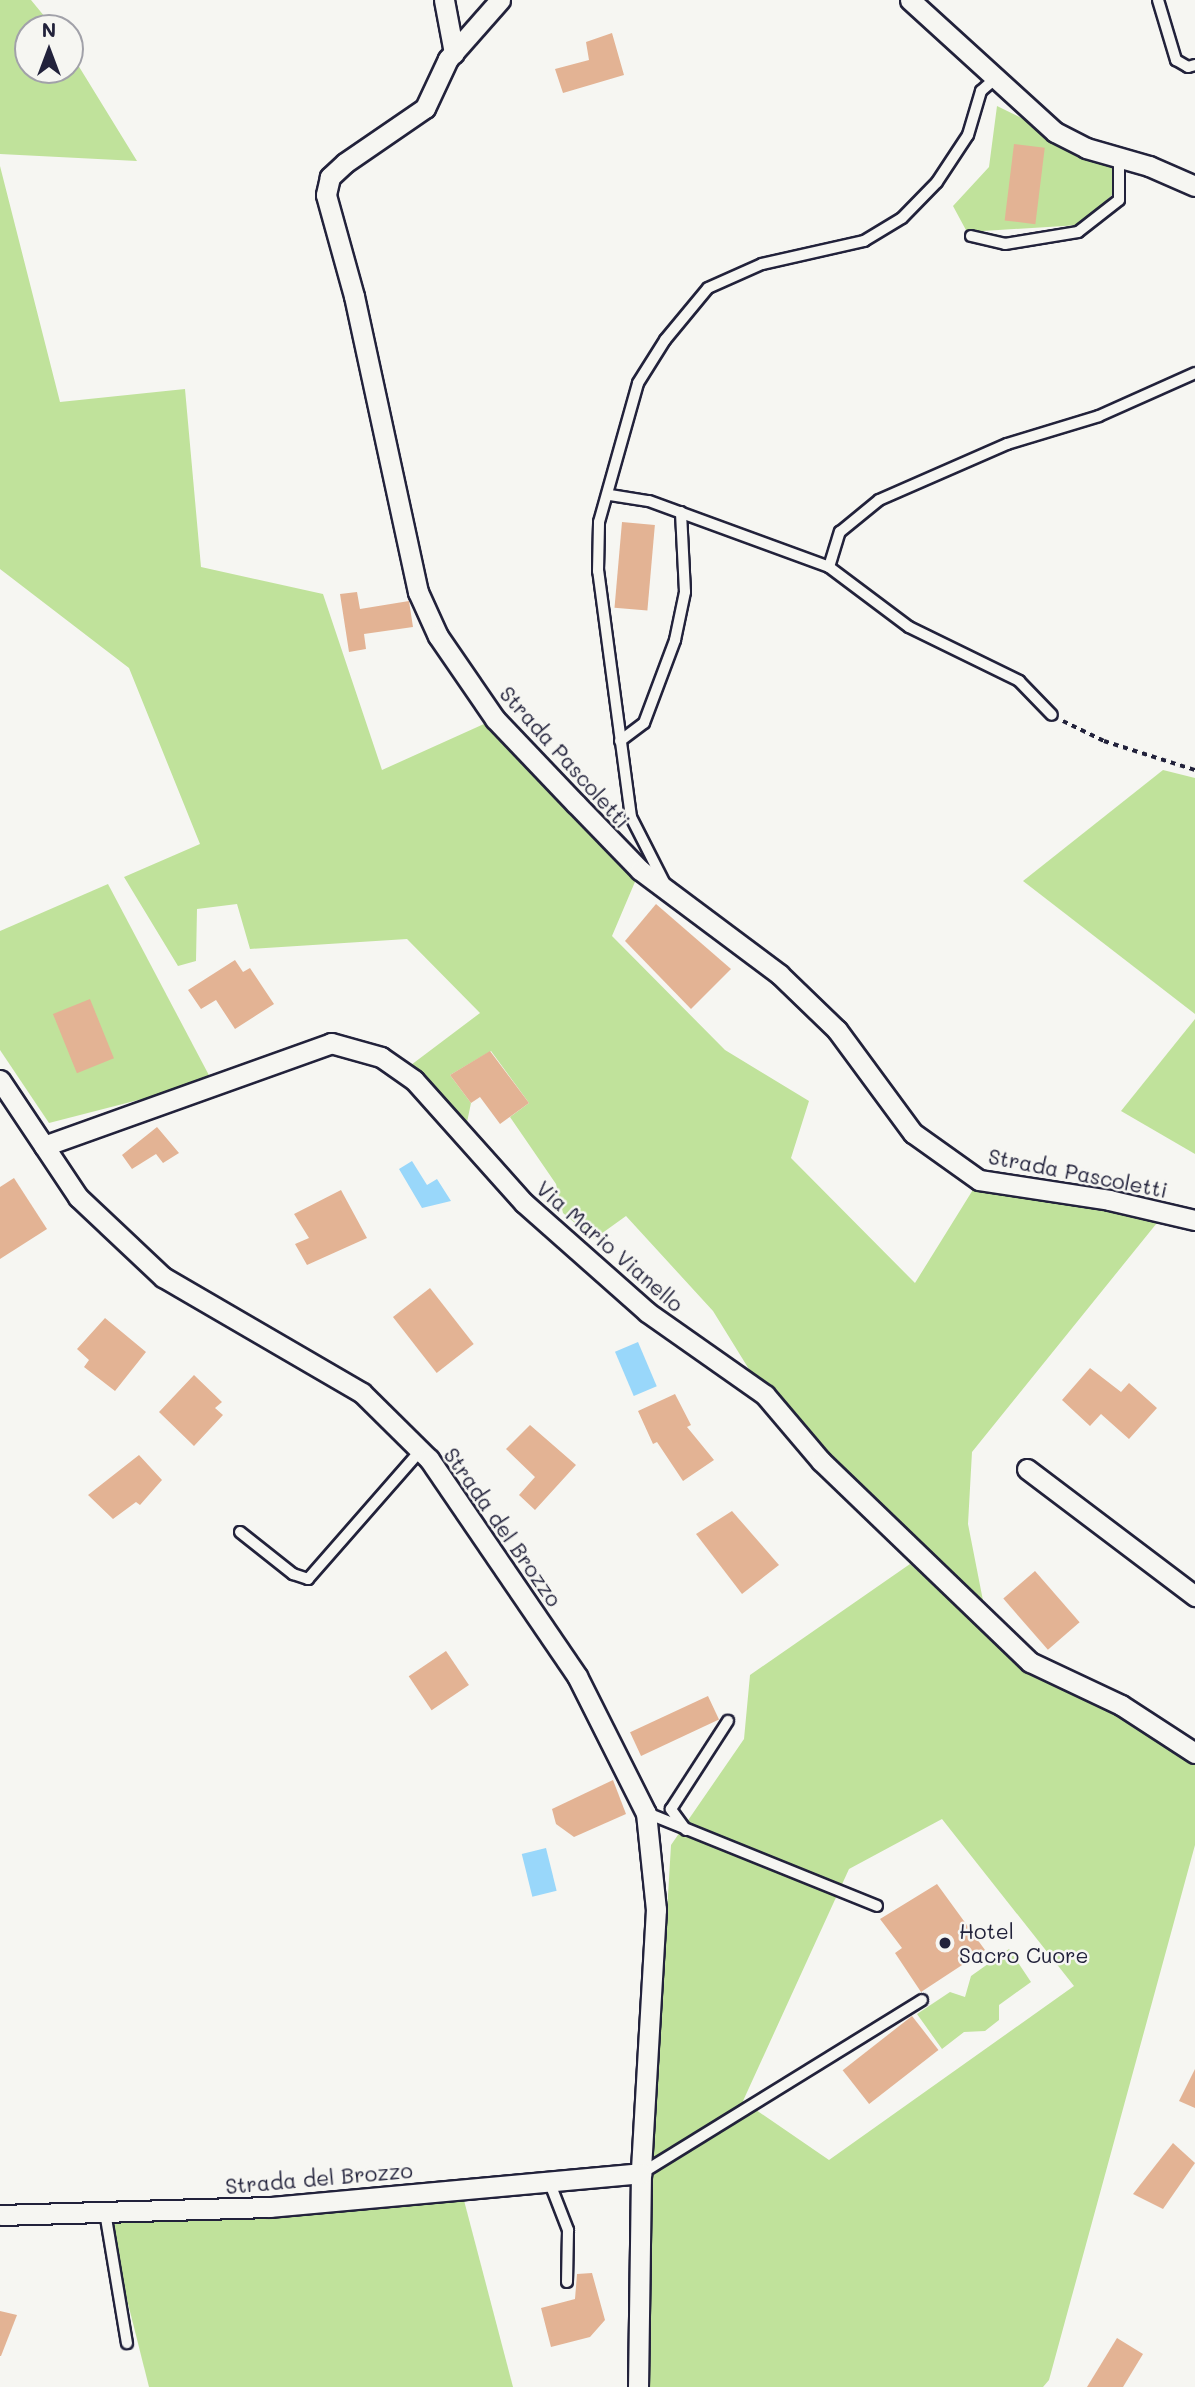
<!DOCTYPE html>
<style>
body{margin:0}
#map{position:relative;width:1195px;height:2387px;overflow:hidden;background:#f6f6f2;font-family:Mali,sans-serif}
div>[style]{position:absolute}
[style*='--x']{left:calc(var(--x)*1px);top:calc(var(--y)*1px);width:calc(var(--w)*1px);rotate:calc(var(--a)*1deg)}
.green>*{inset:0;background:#c0e29b}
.water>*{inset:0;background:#99d7fa;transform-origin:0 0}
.building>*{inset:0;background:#e3b394;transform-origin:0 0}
.path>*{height:3.5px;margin-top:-1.75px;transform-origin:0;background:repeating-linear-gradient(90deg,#22223b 0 5px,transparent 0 10px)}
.roads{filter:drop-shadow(2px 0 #22223b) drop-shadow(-2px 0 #22223b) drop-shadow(0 2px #22223b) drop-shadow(0 -2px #22223b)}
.lane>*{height:10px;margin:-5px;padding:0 5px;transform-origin:5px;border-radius:5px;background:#f6f6f2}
.street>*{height:19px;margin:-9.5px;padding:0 9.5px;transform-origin:9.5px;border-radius:9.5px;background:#f6f6f2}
.dots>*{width:19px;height:19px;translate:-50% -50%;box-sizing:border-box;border:4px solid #f6f6f2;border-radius:50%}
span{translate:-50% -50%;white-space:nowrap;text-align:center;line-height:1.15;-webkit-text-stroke:5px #f6f6f2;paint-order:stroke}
.street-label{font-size:21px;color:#22223b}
.poi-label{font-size:21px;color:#22223b}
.left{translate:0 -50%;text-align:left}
.north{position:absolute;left:14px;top:14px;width:70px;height:70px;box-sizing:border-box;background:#f6f6f2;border:2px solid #a1a1a9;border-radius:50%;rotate:0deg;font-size:19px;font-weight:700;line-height:28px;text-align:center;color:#22223b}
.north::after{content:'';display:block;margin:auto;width:24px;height:32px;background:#22223b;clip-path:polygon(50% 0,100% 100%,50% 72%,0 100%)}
</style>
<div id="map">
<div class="green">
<i style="clip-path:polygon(0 0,31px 0,54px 28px,28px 28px,28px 70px,70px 70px,70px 52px,137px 161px,0 154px)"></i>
<i style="clip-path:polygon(997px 106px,1115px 164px,1114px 193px,1080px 225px,967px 232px,953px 206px,989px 167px)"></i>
<i style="clip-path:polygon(0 166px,60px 402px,185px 389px,201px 567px,323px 594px,382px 770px,495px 719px,640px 870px,612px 936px,725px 1050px,809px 1101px,791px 1158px,915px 1283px,979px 1180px,1165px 1213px,972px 1452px,968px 1524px,987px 1621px,765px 1395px,713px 1311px,626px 1216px,594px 1239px,563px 1213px,556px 1184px,510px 1117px,529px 1103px,491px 1051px,450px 1075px,471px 1103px,466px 1127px,411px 1065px,480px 1013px,407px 939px,250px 949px,237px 904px,197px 909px,196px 961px,178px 966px,124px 877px,200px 844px,129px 668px,0 569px)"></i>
<i style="clip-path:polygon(1163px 770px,1195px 778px,1195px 1014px,1023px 881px)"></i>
<i style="clip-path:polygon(108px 884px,212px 1081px,49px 1123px,0 1050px,0 931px)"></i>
<i style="clip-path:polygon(1195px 1019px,1195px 1154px,1121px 1111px)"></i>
<i style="clip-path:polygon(evenodd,910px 1564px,1026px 1667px,1117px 1711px,1195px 1764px,1195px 1845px,1049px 2380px,1043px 2387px,638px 2387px,650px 2021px,660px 2030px,671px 1845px,744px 1739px,750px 1675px,910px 1564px,942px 1819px,1074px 1986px,829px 2160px,743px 2101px,849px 1869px,942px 1819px)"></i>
<i style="clip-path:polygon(1009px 1949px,1031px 1982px,999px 2005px,999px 2020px,985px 2031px,964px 2032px,942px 2049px,917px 2014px,950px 1992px,965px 1997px,971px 1976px)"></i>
<i style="clip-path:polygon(461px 2189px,513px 2387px,149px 2387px,105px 2212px)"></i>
</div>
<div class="water">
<i style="clip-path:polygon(412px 1161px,427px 1185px,437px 1179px,451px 1201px,422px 1208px,399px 1169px)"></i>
<i style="left:638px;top:1342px;width:48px;height:25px;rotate:67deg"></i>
<i style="left:546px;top:1848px;width:44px;height:25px;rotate:76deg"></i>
</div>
<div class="building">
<i style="clip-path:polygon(612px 33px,624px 75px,563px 93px,555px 69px,589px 60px,586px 42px)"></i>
<i style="left:1014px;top:144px;width:31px;height:77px;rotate:7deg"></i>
<i style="left:622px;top:522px;width:33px;height:86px;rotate:5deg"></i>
<i style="clip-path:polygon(357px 592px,360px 609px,409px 601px,413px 627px,364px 634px,366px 649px,349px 652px,340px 594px)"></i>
<i style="clip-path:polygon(656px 904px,731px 969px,691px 1009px,625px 941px)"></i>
<i style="clip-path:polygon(235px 960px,243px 972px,250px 968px,274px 1004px,235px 1029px,216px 1000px,201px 1009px,188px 990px)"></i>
<i style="left:90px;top:999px;width:64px;height:40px;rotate:68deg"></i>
<i style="clip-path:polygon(490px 1051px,529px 1103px,500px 1124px,480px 1097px,471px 1103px,450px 1075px)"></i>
<i style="clip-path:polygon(157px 1127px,179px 1153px,163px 1163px,156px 1154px,132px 1169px,122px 1155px)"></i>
<i style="clip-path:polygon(14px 1178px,47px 1229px,0 1259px,0 1187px)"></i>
<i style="clip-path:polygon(341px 1190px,367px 1238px,307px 1265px,295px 1244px,309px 1238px,294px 1214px)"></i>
<i style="left:430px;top:1288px;width:71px;height:47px;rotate:52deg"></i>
<i style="clip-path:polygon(105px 1318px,146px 1352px,115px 1391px,84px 1367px,89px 1360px,77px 1349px)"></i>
<i style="clip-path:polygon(1090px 1368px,1121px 1392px,1129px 1383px,1157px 1408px,1129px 1439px,1101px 1414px,1090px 1426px,1062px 1400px)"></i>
<i style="clip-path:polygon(194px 1375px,222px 1402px,215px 1408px,223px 1415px,194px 1446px,159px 1412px)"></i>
<i style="clip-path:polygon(675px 1394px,691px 1425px,687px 1427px,714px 1460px,683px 1481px,657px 1442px,653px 1444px,638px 1411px)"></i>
<i style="clip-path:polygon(530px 1425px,576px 1465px,535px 1510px,519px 1495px,535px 1477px,506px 1449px)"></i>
<i style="clip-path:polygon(139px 1455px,162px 1480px,140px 1505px,136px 1502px,113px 1519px,88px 1495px)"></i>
<i style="clip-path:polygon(732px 1511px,779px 1565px,742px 1594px,696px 1534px)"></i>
<i style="left:1035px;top:1571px;width:68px;height:42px;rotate:49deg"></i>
<i style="left:446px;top:1651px;width:41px;height:45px;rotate:56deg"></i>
<i style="left:708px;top:1696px;width:26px;height:86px;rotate:65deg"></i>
<i style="clip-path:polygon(613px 1780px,626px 1814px,574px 1837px,556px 1824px,552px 1809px)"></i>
<i style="clip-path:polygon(937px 1884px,985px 1950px,921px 1992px,895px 1953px,902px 1948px,880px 1919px)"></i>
<i style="left:912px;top:2016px;width:43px;height:88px;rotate:52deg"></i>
<i style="clip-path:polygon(1195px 2069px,1195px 2108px,1179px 2101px)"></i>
<i style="clip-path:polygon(1173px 2143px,1195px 2163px,1163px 2209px,1133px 2194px)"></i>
<i style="clip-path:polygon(592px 2273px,605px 2320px,590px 2337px,551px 2347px,541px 2308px,575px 2299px,577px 2274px)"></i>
<i style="clip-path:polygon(0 2311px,17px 2315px,1px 2356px,0 2356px)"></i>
<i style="clip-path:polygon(1117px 2338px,1143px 2354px,1123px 2387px,1087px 2387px)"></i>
</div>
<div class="path">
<i style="--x:1063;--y:721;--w:46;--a:26"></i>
<i style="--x:1104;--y:741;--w:96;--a:17.7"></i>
</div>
<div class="roads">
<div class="lane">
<i style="--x:1158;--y:0;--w:63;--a:73.3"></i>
<i style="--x:1176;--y:60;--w:14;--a:30"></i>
<i style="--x:1188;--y:67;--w:7;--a:-16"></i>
<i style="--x:971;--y:236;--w:35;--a:13"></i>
<i style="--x:1005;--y:244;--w:74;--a:-9.3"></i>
<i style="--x:1078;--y:232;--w:52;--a:-38"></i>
<i style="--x:1119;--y:200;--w:43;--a:-90"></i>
<i style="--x:610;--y:495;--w:39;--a:9"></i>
<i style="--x:649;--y:501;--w:192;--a:20.1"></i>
<i style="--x:829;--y:567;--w:100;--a:36.9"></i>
<i style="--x:909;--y:627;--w:123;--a:26.1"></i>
<i style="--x:1019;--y:681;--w:47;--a:45.9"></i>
<i style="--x:829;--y:567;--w:37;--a:-73"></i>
<i style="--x:840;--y:532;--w:50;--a:-39.4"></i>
<i style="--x:879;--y:500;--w:140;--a:-23.6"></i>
<i style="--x:1007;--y:444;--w:96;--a:-16.9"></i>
<i style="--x:1099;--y:416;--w:105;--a:-24.1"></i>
<i style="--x:620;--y:741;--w:30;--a:-37"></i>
<i style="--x:644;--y:723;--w:89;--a:-69.5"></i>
<i style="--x:675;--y:640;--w:49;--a:-78.2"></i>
<i style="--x:685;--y:592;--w:80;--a:-92.9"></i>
<i style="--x:664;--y:882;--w:73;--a:-116.9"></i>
<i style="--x:631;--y:817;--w:248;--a:-97.6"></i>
<i style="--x:598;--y:571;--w:49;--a:-88.8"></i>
<i style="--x:599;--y:522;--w:144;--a:-74.3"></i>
<i style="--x:638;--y:383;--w:51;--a:-57.9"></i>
<i style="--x:665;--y:340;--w:67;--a:-50.4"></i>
<i style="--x:708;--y:288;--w:59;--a:-24"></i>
<i style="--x:762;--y:264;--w:105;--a:-12.7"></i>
<i style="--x:864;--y:241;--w:44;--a:-31.2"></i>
<i style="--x:902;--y:218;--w:50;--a:-45.8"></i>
<i style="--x:937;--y:182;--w:56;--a:-56.6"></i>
<i style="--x:968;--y:135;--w:46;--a:-73.5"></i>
<i style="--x:981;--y:91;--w:20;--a:-41"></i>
<i style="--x:240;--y:1532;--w:68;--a:38.4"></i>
<i style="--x:293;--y:1574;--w:16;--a:18"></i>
<i style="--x:308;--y:1579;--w:171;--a:-48.8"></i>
<i style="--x:647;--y:1813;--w:248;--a:22"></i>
<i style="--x:686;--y:1830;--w:26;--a:-126"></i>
<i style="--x:671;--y:1809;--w:105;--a:-57.1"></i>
<i style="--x:642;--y:2173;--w:329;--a:-31.7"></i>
<i style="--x:549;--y:2181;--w:53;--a:68.8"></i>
<i style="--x:568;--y:2230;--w:52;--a:91.1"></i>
<i style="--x:105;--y:2212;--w:133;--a:80.5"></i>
</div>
<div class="street">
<i style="--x:444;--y:0;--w:54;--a:79.3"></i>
<i style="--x:500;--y:0;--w:79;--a:131.4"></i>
<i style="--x:448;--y:59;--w:54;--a:115.1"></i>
<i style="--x:425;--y:108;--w:97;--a:145.5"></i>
<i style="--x:345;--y:163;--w:21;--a:137"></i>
<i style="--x:330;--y:177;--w:18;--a:103"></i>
<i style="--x:326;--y:195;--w:105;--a:74.5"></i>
<i style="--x:354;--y:296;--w:303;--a:77.8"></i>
<i style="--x:418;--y:592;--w:48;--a:65.6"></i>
<i style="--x:438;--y:636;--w:101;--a:55.5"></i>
<i style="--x:495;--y:719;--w:117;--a:46.4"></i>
<i style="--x:576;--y:804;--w:92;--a:45.9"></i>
<i style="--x:640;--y:870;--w:174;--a:36.8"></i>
<i style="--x:779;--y:974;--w:81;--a:44"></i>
<i style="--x:837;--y:1030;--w:128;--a:53.6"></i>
<i style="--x:913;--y:1133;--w:81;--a:35.5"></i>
<i style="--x:979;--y:1180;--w:132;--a:8.7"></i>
<i style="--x:1109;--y:1200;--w:88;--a:13.1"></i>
<i style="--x:910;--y:0;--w:196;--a:42.3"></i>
<i style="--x:1055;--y:132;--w:35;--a:27"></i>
<i style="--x:1086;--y:148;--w:66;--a:15.9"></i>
<i style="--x:1149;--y:166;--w:50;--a:23.5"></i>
<i style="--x:0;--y:1080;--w:141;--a:56.3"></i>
<i style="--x:78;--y:1197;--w:117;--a:43.3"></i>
<i style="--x:163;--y:1277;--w:230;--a:30.2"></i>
<i style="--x:362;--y:1393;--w:94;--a:44.6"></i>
<i style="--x:429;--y:1459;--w:263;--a:55.7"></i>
<i style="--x:577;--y:1676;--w:153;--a:63.3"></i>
<i style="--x:646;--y:1813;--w:97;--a:84.1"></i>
<i style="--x:656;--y:1909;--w:264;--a:93.3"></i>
<i style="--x:641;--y:2173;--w:214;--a:90.8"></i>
<i style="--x:44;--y:1146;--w:305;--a:-19.7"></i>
<i style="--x:331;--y:1043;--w:52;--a:15.6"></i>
<i style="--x:381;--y:1057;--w:40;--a:34.9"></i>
<i style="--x:414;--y:1080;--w:165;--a:48.2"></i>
<i style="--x:524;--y:1203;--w:164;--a:41.5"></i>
<i style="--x:647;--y:1312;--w:144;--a:35.1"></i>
<i style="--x:765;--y:1395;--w:87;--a:49.7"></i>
<i style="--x:821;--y:1461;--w:290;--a:43.9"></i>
<i style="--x:1030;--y:1662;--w:101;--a:25.3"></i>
<i style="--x:1121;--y:1705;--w:88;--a:33"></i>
<i style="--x:1027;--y:1469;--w:211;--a:37.1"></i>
<i style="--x:0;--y:2215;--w:270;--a:-1.7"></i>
<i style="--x:270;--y:2207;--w:373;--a:-5.2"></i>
</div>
</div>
<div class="dots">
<i style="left:945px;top:1943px;background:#22223b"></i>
</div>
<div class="street-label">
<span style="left:565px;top:757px;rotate:48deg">Strada Pascoletti</span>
<span style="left:1078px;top:1173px;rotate:11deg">Strada Pascoletti</span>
<span style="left:610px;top:1246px;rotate:41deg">Via Mario Vianello</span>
<span style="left:503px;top:1527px;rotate:55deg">Strada del Brozzo</span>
<span style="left:319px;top:2178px;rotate:-5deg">Strada del Brozzo</span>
</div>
<div class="poi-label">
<span class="left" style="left:959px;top:1943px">Hotel<br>Sacro Cuore</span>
</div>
<div class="north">N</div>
</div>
